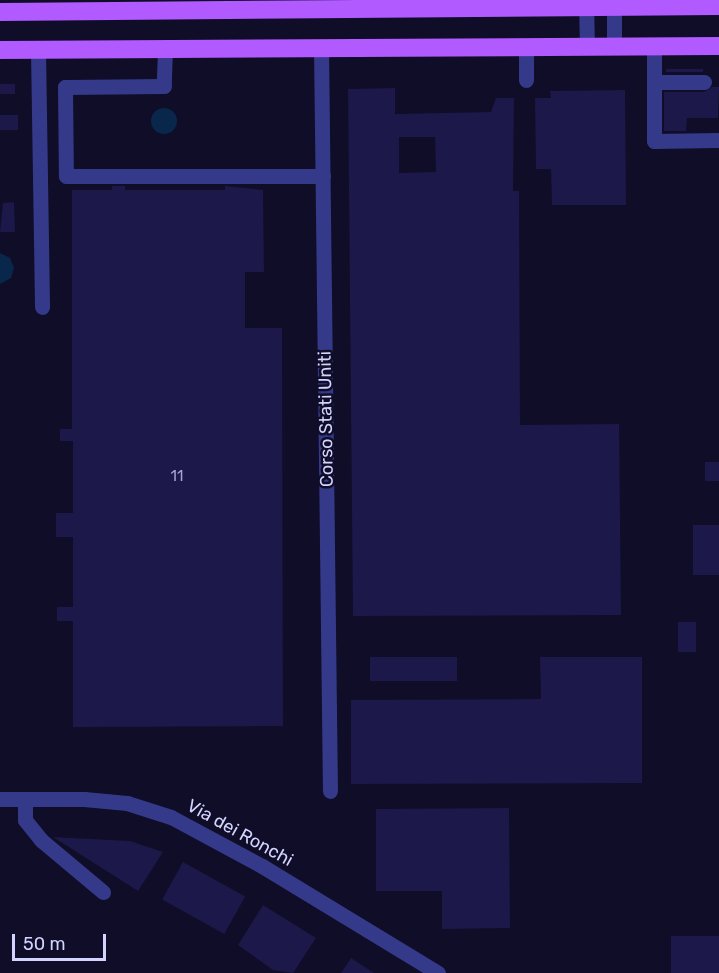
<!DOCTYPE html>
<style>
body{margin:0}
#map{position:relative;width:719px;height:973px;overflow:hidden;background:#0f0d27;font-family:Rubik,sans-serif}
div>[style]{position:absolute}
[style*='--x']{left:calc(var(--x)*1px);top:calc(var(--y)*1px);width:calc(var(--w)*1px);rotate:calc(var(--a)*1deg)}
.water>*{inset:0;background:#08274b}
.round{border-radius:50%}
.building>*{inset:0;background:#1c1849;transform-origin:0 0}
.minor>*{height:15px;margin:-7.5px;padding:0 7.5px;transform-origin:7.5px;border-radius:7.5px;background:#343a89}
.major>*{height:18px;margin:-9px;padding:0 9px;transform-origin:9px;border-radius:9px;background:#b05aff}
span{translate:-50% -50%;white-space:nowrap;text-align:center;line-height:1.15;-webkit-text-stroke:5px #0f0d27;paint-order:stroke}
.number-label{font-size:15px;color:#a5a4d2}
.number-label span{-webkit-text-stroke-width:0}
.street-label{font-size:18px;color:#d3d3ff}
.scale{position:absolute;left:12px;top:934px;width:94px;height:27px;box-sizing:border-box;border:3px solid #d3d3ff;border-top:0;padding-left:8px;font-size:18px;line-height:21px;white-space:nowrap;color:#d3d3ff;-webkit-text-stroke:4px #0f0d27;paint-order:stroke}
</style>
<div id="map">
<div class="water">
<i class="round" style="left:151px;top:108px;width:26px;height:26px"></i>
<i style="clip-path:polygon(0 253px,10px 258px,14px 268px,11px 278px,0 284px)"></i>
</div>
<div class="building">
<i style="left:666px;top:69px;width:37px;height:3px"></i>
<i style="left:0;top:84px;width:15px;height:10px"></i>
<i style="clip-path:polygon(712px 87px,719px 87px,718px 118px,687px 118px,686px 131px,664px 131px,664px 92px,704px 92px)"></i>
<i style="clip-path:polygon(evenodd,395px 88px,395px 114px,491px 112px,496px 98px,514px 98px,513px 191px,519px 191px,520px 425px,619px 424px,621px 615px,353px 616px,348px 89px,395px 88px,399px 137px,435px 137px,436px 172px,399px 173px,399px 137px)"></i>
<i style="clip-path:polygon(625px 90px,626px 205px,552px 205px,551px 169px,536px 169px,535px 98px,551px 98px,550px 91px)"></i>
<i style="left:0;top:115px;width:18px;height:15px"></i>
<i style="clip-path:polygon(112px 186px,125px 186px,125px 190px,225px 190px,225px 186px,263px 190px,264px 272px,245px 272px,245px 328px,282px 328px,283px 726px,73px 727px,73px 621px,57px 621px,57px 607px,73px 607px,73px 537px,56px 537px,56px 513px,73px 513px,73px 441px,60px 441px,60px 429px,72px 429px,72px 190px,112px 190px)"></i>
<i style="clip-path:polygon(14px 202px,15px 232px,0 232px,3px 203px)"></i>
<i style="left:705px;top:462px;width:14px;height:19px"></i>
<i style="left:693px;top:525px;width:26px;height:50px"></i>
<i style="left:678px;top:622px;width:18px;height:30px"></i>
<i style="left:370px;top:657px;width:87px;height:24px"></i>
<i style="clip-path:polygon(540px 657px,642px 657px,642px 783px,351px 784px,351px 700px,541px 699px)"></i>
<i style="clip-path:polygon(509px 808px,510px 928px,442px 929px,442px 891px,376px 891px,376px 809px)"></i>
<i style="clip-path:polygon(53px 837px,130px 841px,163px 852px,138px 891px)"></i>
<i style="left:183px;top:862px;width:71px;height:43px;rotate:29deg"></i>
<i style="clip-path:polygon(263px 905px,316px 938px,293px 973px,273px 970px,238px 945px)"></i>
<i style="left:719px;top:936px;width:37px;height:48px;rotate:90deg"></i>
<i style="clip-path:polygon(351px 958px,374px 973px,341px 973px)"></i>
</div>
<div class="minor">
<i style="--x:586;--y:0;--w:46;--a:88.8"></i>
<i style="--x:614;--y:0;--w:46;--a:90"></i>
<i style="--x:654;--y:46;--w:95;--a:90"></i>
<i style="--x:654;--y:141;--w:65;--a:-0.9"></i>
<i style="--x:321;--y:47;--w:744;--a:89.31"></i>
<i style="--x:165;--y:49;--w:37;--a:92"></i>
<i style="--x:164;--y:86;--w:99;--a:179.4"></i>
<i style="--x:65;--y:87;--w:89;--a:89.4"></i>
<i style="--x:66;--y:176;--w:257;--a:0"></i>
<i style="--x:38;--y:50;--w:257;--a:89.1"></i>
<i style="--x:526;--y:80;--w:33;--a:-90"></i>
<i style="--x:654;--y:82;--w:50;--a:0"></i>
<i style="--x:0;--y:799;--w:84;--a:0"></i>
<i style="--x:84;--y:799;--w:43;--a:5.3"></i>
<i style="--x:127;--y:803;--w:46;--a:17.7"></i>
<i style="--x:171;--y:817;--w:103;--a:28.3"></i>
<i style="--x:262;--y:866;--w:206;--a:31.3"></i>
<i style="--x:25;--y:799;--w:21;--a:90"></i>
<i style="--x:25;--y:820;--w:26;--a:51"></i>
<i style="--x:41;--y:840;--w:81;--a:40"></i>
</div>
<div class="major">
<i style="--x:0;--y:12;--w:719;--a:-0.48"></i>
<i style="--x:0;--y:50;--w:719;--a:-0.32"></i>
</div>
<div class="number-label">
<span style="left:177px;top:477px">11</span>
</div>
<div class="street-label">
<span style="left:326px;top:419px;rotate:-91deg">Corso Stati Uniti</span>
<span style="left:240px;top:833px;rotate:29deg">Via dei Ronchi</span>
</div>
<div class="scale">50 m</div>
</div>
